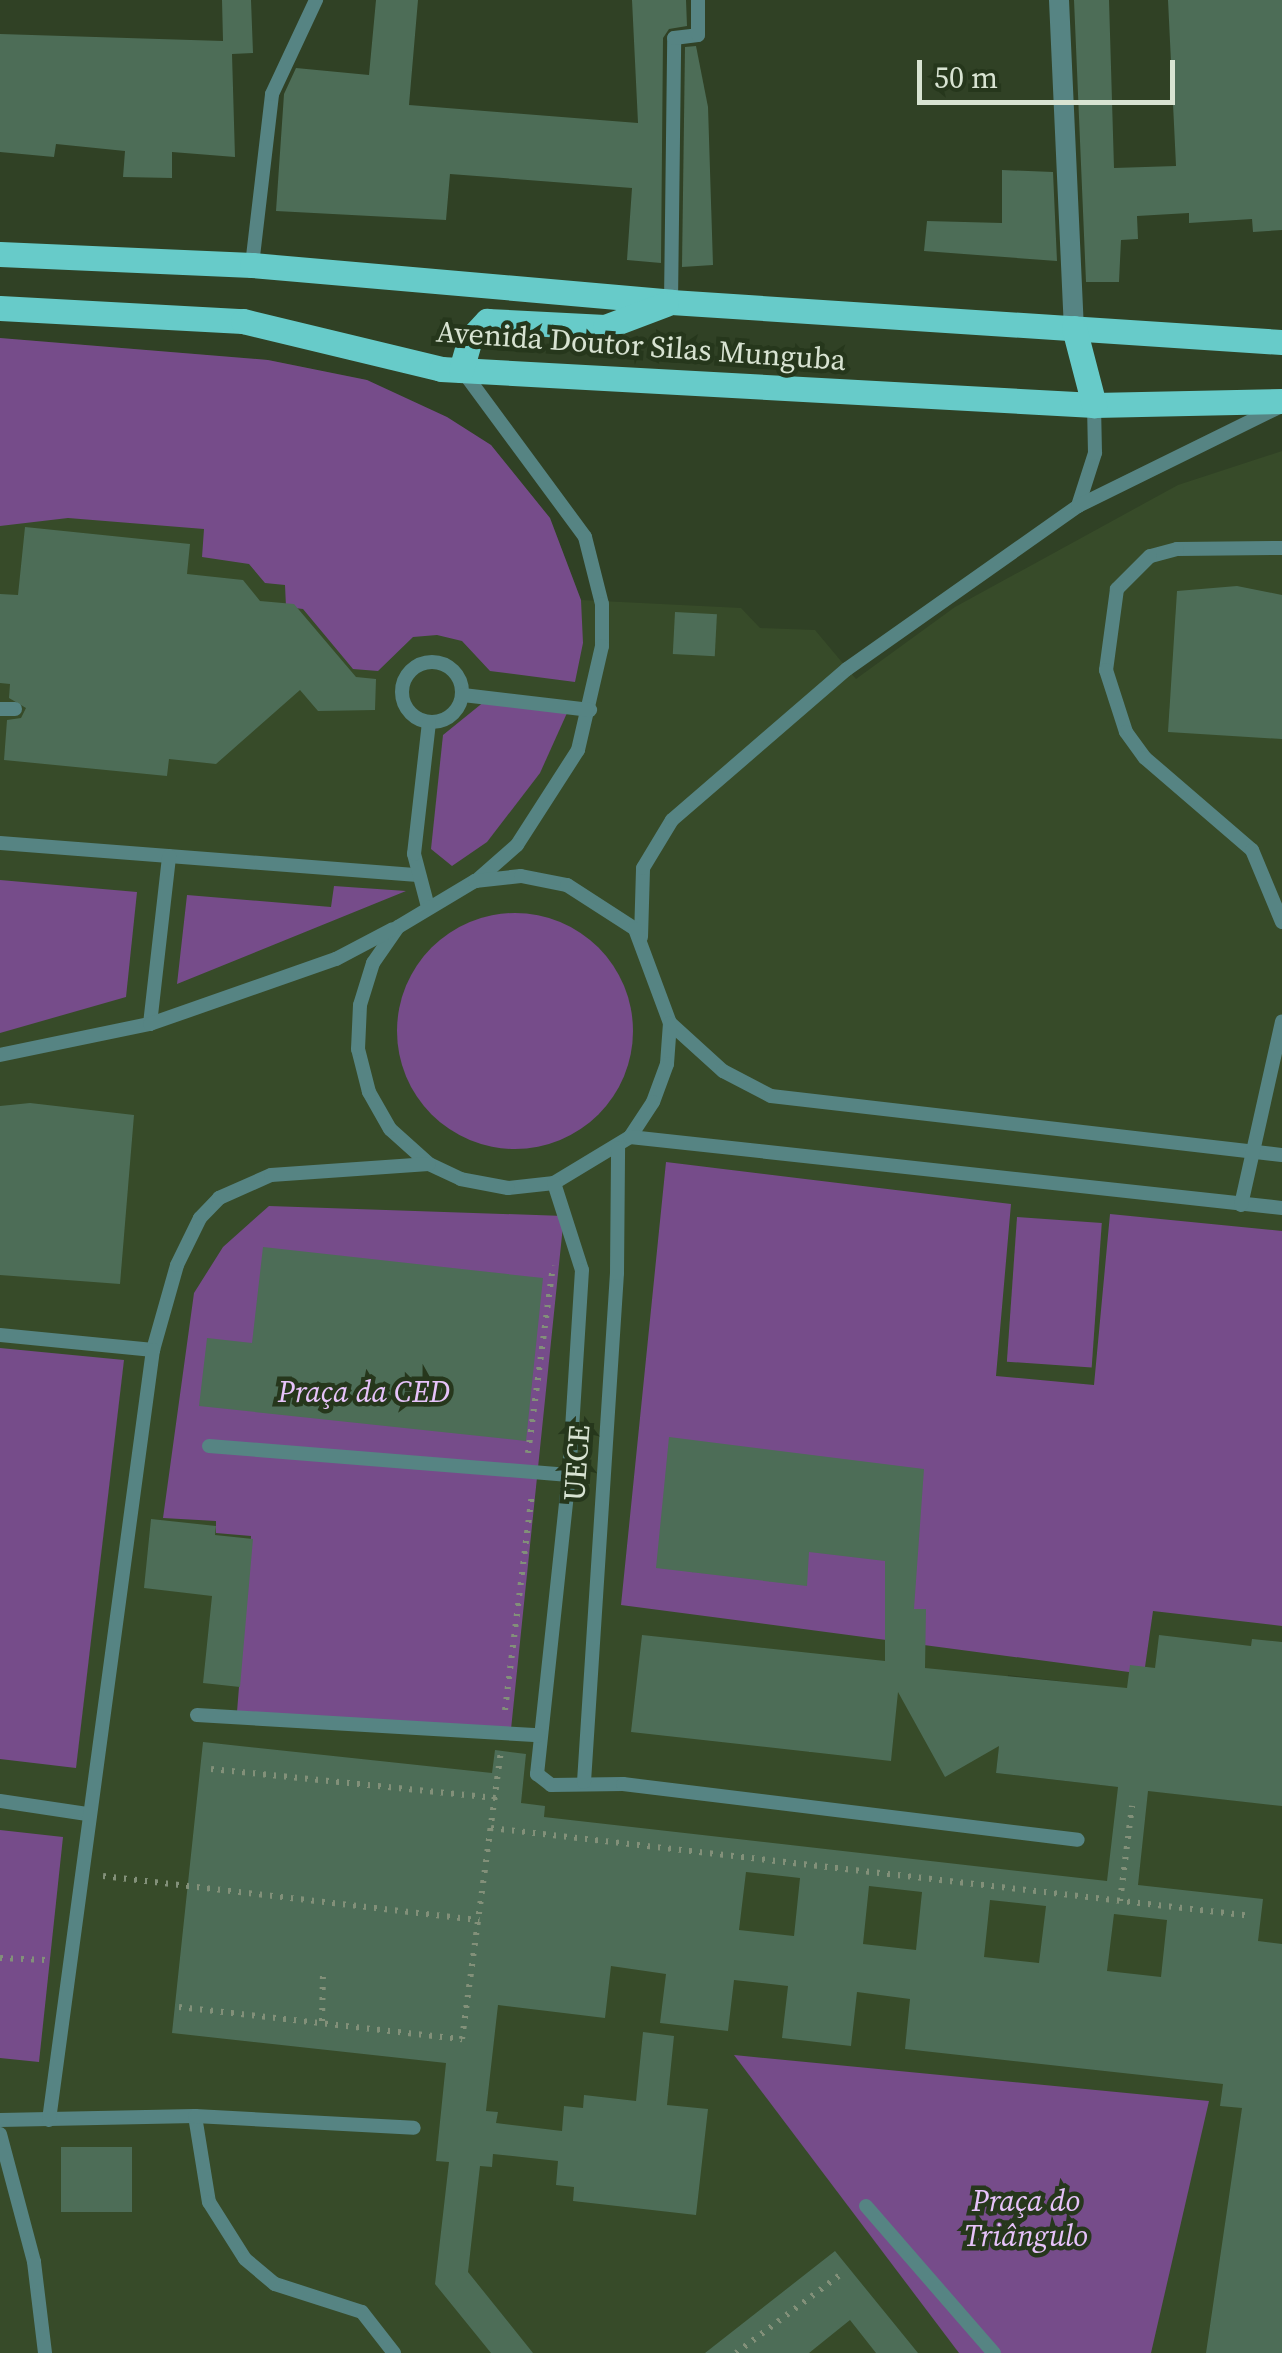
<!DOCTYPE html>
<meta charset="utf-8">
<style>
body{margin:0}
#map{position:relative;width:1282px;height:2353px;overflow:hidden;background:#304125;font-family:"Source Serif 4",serif}
div>[style]{position:absolute}
[style*='--x']{left:calc(var(--x)*1px);top:calc(var(--y)*1px);width:calc(var(--w)*1px);rotate:calc(var(--a)*1deg)}
.built>*{inset:0;background:#374b29}
.green>*{inset:0;background:#764c8a;transform-origin:0 0}
.round{border-radius:50%}
.building>*{inset:0;background:#4d6d57;transform-origin:0 0}
.path>*{height:6px;margin-top:-3px;transform-origin:0;background:repeating-linear-gradient(90deg,#829079 0 2.5px,transparent 0 10.5px)}
.service>*{height:14px;margin:-7px;padding:0 7px;transform-origin:7px;border-radius:7px;background:#568483}
.service>.ring{margin:-7px;padding:0;box-sizing:content-box;background:none;border:14px solid #568483;border-radius:50%}
.minor>*{height:20px;margin:-10px;padding:0 10px;transform-origin:10px;border-radius:10px;background:#568483}
.primary>*{height:25px;margin:-12.5px;padding:0 12.5px;transform-origin:12.5px;border-radius:12.5px;background:#67cbc9}
span{translate:-50% -50%;white-space:nowrap;text-align:center;line-height:1.15;-webkit-text-stroke:9px #26371c;paint-order:stroke}
.street-label{font-size:30px;color:#d8e3d2}
.park-label{font-size:30px;color:#e7c3fa;font-style:italic}
.scale{position:absolute;left:917px;top:60px;width:258px;height:45px;box-sizing:border-box;border:5px solid #d8e3d2;border-top:0;padding-left:12px;font-size:30px;line-height:35px;white-space:nowrap;color:#d8e3d2;-webkit-text-stroke:8px #26371c;paint-order:stroke}
</style>
<div id="map">
<div class="built">
<i style="clip-path:polygon(evenodd,0 338px,268px 360px,367px 380px,491px 445px,550px 518px,581px 600px,741px 608px,760px 628px,815px 630px,856px 679px,955px 607px,1178px 485px,1282px 451px,1282px 2353px,0 2353px,0 338px,1008px 1675px,1269px 1705px,1258px 1803px,996px 1773px,1008px 1675px)"></i>
</div>
<div class="green">
<i style="clip-path:polygon(0 338px,268px 360px,367px 380px,447px 417px,491px 445px,550px 518px,581px 600px,583px 643px,575px 682px,490px 671px,462px 641px,437px 635px,413px 637px,378px 671px,353px 669px,303px 609px,286px 607px,285px 585px,265px 583px,249px 564px,202px 557px,204px 529px,68px 518px,0 526px)"></i>
<i style="clip-path:polygon(485px 701px,567px 713px,540px 773px,487px 842px,452px 866px,431px 849px,443px 735px)"></i>
<i style="clip-path:polygon(0 880px,137px 892px,126px 997px,0 1033px)"></i>
<i style="clip-path:polygon(334px 886px,406px 891px,177px 984px,187px 895px,331px 907px)"></i>
<i class="round" style="left:397px;top:913px;width:236px;height:236px"></i>
<i style="clip-path:polygon(666px 1162px,1011px 1204px,996px 1376px,1094px 1385px,1110px 1214px,1282px 1231px,1282px 1626px,1153px 1611px,1144px 1674px,621px 1605px)"></i>
<i style="clip-path:polygon(269px 1206px,564px 1216px,510px 1739px,237px 1712px,251px 1536px,216px 1533px,216px 1521px,163px 1518px,194px 1293px,223px 1247px)"></i>
<i style="left:1017px;top:1217px;width:85px;height:145px;rotate:4deg"></i>
<i style="clip-path:polygon(0 1348px,124px 1360px,76px 1768px,0 1759px)"></i>
<i style="clip-path:polygon(0 1830px,63px 1837px,39px 2062px,0 2058px)"></i>
<i style="clip-path:polygon(734px 2055px,1209px 2101px,1151px 2353px,959px 2353px)"></i>
</div>
<div class="building">
<i style="clip-path:polygon(222px 0,251px 0,253px 53px,232px 54px,235px 157px,172px 152px,172px 178px,123px 177px,125px 151px,56px 144px,54px 157px,0 152px,0 34px,223px 41px)"></i>
<i style="clip-path:polygon(376px 0,418px 0,409px 105px,638px 123px,632px 0,686px 0,687px 26px,669px 29px,663px 38px,661px 263px,627px 260px,632px 188px,450px 174px,446px 220px,276px 211px,284px 94px,296px 68px,369px 75px)"></i>
<i style="clip-path:polygon(1074px 0,1109px 0,1114px 168px,1176px 166px,1168px 0,1282px 0,1282px 230px,1253px 232px,1252px 219px,1189px 223px,1189px 213px,1137px 216px,1138px 239px,1121px 240px,1119px 282px,1086px 282px)"></i>
<i style="clip-path:polygon(696px 46px,708px 107px,713px 265px,682px 267px,685px 47px)"></i>
<i style="clip-path:polygon(1002px 170px,1053px 172px,1057px 261px,924px 251px,927px 221px,1002px 223px)"></i>
<i style="clip-path:polygon(25px 527px,190px 544px,187px 574px,243px 580px,260px 601px,294px 604px,356px 677px,376px 679px,375px 710px,318px 711px,300px 690px,216px 764px,169px 759px,167px 776px,4px 760px,7px 720px,21px 718px,26px 708px,9px 698px,10px 684px,0 683px,0 594px,18px 595px)"></i>
<i style="clip-path:polygon(1237px 586px,1282px 595px,1282px 739px,1168px 732px,1177px 591px)"></i>
<i style="left:675px;top:612px;width:42px;height:42px;rotate:3deg"></i>
<i style="clip-path:polygon(30px 1103px,134px 1115px,120px 1284px,0 1275px,0 1106px)"></i>
<i style="clip-path:polygon(263px 1247px,543px 1278px,526px 1441px,199px 1406px,207px 1338px,252px 1343px)"></i>
<i style="clip-path:polygon(evenodd,669px 1437px,924px 1469px,914px 1609px,926px 1609px,925px 1668px,1127px 1688px,1130px 1665px,1155px 1668px,1159px 1635px,1251px 1646px,1252px 1639px,1282px 1642px,1282px 1806px,1148px 1791px,1138px 1885px,1263px 1899px,1258px 1941px,1282px 1944px,1282px 2353px,1206px 2353px,1242px 2108px,1220px 2106px,1223px 2084px,905px 2049px,910px 1999px,857px 1992px,851px 2046px,782px 2038px,788px 1986px,734px 1980px,728px 2031px,660px 2023px,666px 1974px,611px 1966px,605px 2018px,498px 2005px,486px 2111px,498px 2112px,496px 2123px,562px 2131px,564px 2106px,583px 2108px,584px 2095px,636px 2101px,643px 2032px,674px 2036px,667px 2105px,708px 2109px,696px 2215px,573px 2201px,574px 2187px,556px 2185px,558px 2161px,493px 2154px,492px 2167px,480px 2166px,468px 2272px,533px 2353px,491px 2353px,435px 2284px,449px 2162px,436px 2161px,446px 2063px,172px 2033px,203px 1742px,492px 1773px,495px 1750px,526px 1754px,521px 1803px,545px 1806px,544px 1817px,1107px 1881px,1118px 1787px,996px 1773px,999px 1746px,945px 1777px,898px 1692px,891px 1761px,631px 1732px,642px 1635px,885px 1661px,885px 1561px,809px 1552px,807px 1586px,656px 1568px,669px 1437px,746px 1872px,800px 1878px,794px 1936px,739px 1930px,746px 1872px,669px 1437px,869px 1886px,922px 1892px,916px 1950px,863px 1944px,869px 1886px,669px 1437px,990px 1900px,1046px 1906px,1039px 1963px,984px 1957px,990px 1900px,669px 1437px,1114px 1914px,1167px 1920px,1161px 1977px,1107px 1971px,1114px 1914px)"></i>
<i style="clip-path:polygon(151px 1519px,216px 1526px,215px 1535px,253px 1539px,240px 1687px,203px 1683px,212px 1596px,144px 1588px)"></i>
<i style="left:61px;top:2147px;width:71px;height:65px"></i>
<i style="clip-path:polygon(835px 2251px,918px 2353px,876px 2353px,850px 2320px,809px 2353px,705px 2353px)"></i>
</div>
<div class="path">
<i style="--x:528;--y:1453;--w:189;--a:-82.4"></i>
<i style="--x:505;--y:1710;--w:218;--a:-82.9"></i>
<i style="--x:211;--y:1769;--w:286;--a:5.8"></i>
<i style="--x:491;--y:1828;--w:766;--a:6.6"></i>
<i style="--x:103;--y:1876;--w:379;--a:6.7"></i>
<i style="--x:1120;--y:1901;--w:96;--a:-82.8"></i>
<i style="--x:0;--y:1958;--w:46;--a:2.5"></i>
<i style="--x:179;--y:2007;--w:285;--a:6.5"></i>
<i style="--x:462;--y:2039;--w:290;--a:-82.3"></i>
<i style="--x:322;--y:2021;--w:49;--a:-88.8"></i>
<i style="--x:736;--y:2353;--w:135;--a:-36.9"></i>
</div>
<div class="service">
<i style="--x:252;--y:265;--w:172;--a:-83.3"></i>
<i style="--x:272;--y:94;--w:104;--a:-64.9"></i>
<i style="--x:671;--y:302;--w:264;--a:-89.3"></i>
<i style="--x:674;--y:38;--w:24;--a:-7"></i>
<i style="--x:698;--y:35;--w:35;--a:-90"></i>
<i style="--x:462;--y:370;--w:207;--a:53.6"></i>
<i style="--x:585;--y:537;--w:69;--a:75.8"></i>
<i style="--x:602;--y:604;--w:42;--a:90"></i>
<i style="--x:602;--y:646;--w:107;--a:103"></i>
<i style="--x:578;--y:750;--w:113;--a:122.7"></i>
<i style="--x:517;--y:845;--w:55;--a:138.7"></i>
<i style="--x:1078;--y:506;--w:56;--a:-72.2"></i>
<i style="--x:1095;--y:453;--w:48;--a:-91.2"></i>
<i style="--x:1282;--y:548;--w:105;--a:179.5"></i>
<i style="--x:1177;--y:549;--w:28;--a:165"></i>
<i style="--x:1150;--y:556;--w:47;--a:135"></i>
<i style="--x:1117;--y:589;--w:82;--a:97.7"></i>
<i style="--x:1106;--y:670;--w:65;--a:72.1"></i>
<i style="--x:1126;--y:732;--w:32;--a:54"></i>
<i style="--x:1145;--y:758;--w:141;--a:40.7"></i>
<i style="--x:1252;--y:850;--w:78;--a:67.4"></i>
<i class="ring" style="left:402px;top:662px;width:46px;height:46px"></i>
<i style="--x:463;--y:695;--w:128;--a:6.7"></i>
<i style="--x:0;--y:709;--w:15;--a:0"></i>
<i style="--x:0;--y:843;--w:419;--a:4.4"></i>
<i style="--x:428;--y:907;--w:55;--a:-104.8"></i>
<i style="--x:414;--y:854;--w:132;--a:-83.5"></i>
<i style="--x:641;--y:937;--w:69;--a:-88.3"></i>
<i style="--x:643;--y:868;--w:56;--a:-58.9"></i>
<i style="--x:672;--y:820;--w:231;--a:-40.8"></i>
<i style="--x:847;--y:669;--w:283;--a:-35.2"></i>
<i style="--x:1078;--y:506;--w:226;--a:-26.2"></i>
<i style="--x:670;--y:1023;--w:41;--a:94.2"></i>
<i style="--x:667;--y:1064;--w:40;--a:110.2"></i>
<i style="--x:653;--y:1102;--w:42;--a:123.3"></i>
<i style="--x:630;--y:1137;--w:89;--a:148.8"></i>
<i style="--x:554;--y:1183;--w:46;--a:173.8"></i>
<i style="--x:508;--y:1188;--w:48;--a:-169.2"></i>
<i style="--x:461;--y:1179;--w:35;--a:-155"></i>
<i style="--x:429;--y:1164;--w:52;--a:-138.1"></i>
<i style="--x:390;--y:1129;--w:43;--a:-119.6"></i>
<i style="--x:369;--y:1092;--w:44;--a:-104.3"></i>
<i style="--x:358;--y:1049;--w:44;--a:-87.4"></i>
<i style="--x:360;--y:1005;--w:44;--a:-72.8"></i>
<i style="--x:373;--y:963;--w:44;--a:-55.2"></i>
<i style="--x:398;--y:927;--w:90;--a:-30.9"></i>
<i style="--x:475;--y:881;--w:46;--a:-6.2"></i>
<i style="--x:521;--y:876;--w:47;--a:11.1"></i>
<i style="--x:567;--y:885;--w:81;--a:32.9"></i>
<i style="--x:635;--y:929;--w:100;--a:69.6"></i>
<i style="--x:670;--y:1023;--w:72;--a:42.2"></i>
<i style="--x:723;--y:1071;--w:54;--a:27.5"></i>
<i style="--x:771;--y:1096;--w:514;--a:6.59"></i>
<i style="--x:150;--y:1024;--w:169;--a:-83.5"></i>
<i style="--x:0;--y:1055;--w:153;--a:-11.7"></i>
<i style="--x:150;--y:1024;--w:197;--a:-19.3"></i>
<i style="--x:336;--y:959;--w:64;--a:-27.8"></i>
<i style="--x:630;--y:1137;--w:656;--a:6.21"></i>
<i style="--x:554;--y:1183;--w:91;--a:72.2"></i>
<i style="--x:582;--y:1270;--w:205;--a:93.6"></i>
<i style="--x:569;--y:1475;--w:301;--a:96.1"></i>
<i style="--x:537;--y:1774;--w:18;--a:38"></i>
<i style="--x:551;--y:1785;--w:72;--a:-0.8"></i>
<i style="--x:623;--y:1784;--w:458;--a:7"></i>
<i style="--x:1241;--y:1205;--w:188;--a:-77.4"></i>
<i style="--x:0;--y:1335;--w:154;--a:5.6"></i>
<i style="--x:153;--y:1350;--w:88;--a:-74.2"></i>
<i style="--x:177;--y:1265;--w:52;--a:-63.9"></i>
<i style="--x:200;--y:1218;--w:28;--a:-46"></i>
<i style="--x:219;--y:1198;--w:57;--a:-23.9"></i>
<i style="--x:271;--y:1175;--w:158;--a:-4"></i>
<i style="--x:209;--y:1446;--w:361;--a:4.6"></i>
<i style="--x:197;--y:1715;--w:342;--a:3.4"></i>
<i style="--x:584;--y:1782;--w:510;--a:-86.29"></i>
<i style="--x:617;--y:1273;--w:125;--a:-89.5"></i>
<i style="--x:0;--y:1801;--w:88;--a:8.5"></i>
<i style="--x:195;--y:2116;--w:87;--a:80.8"></i>
<i style="--x:209;--y:2202;--w:67;--a:57.7"></i>
<i style="--x:245;--y:2259;--w:39;--a:40"></i>
<i style="--x:275;--y:2284;--w:91;--a:17.8"></i>
<i style="--x:362;--y:2312;--w:52;--a:52"></i>
<i style="--x:0;--y:2120;--w:195;--a:-1.2"></i>
<i style="--x:195;--y:2116;--w:219;--a:3.1"></i>
<i style="--x:49;--y:2120;--w:777;--a:-82.31"></i>
<i style="--x:0;--y:2134;--w:132;--a:75.1"></i>
<i style="--x:34;--y:2262;--w:92;--a:83.1"></i>
<i style="--x:866;--y:2206;--w:195;--a:49"></i>
</div>
<div class="minor">
<i style="--x:1059;--y:0;--w:328;--a:87.4"></i>
</div>
<div class="primary">
<i style="--x:0;--y:254;--w:252;--a:2.5"></i>
<i style="--x:252;--y:265;--w:421;--a:5"></i>
<i style="--x:671;--y:302;--w:612;--a:3.75"></i>
<i style="--x:0;--y:308;--w:243;--a:3.1"></i>
<i style="--x:243;--y:321;--w:204;--a:13.6"></i>
<i style="--x:441;--y:369;--w:654;--a:3.16"></i>
<i style="--x:1094;--y:405;--w:188;--a:-1.2"></i>
<i style="--x:1074;--y:328;--w:80;--a:75.4"></i>
<i style="--x:461;--y:370;--w:32;--a:-74"></i>
<i style="--x:470;--y:339;--w:25;--a:-47"></i>
<i style="--x:487;--y:321;--w:118;--a:2.9"></i>
<i style="--x:605;--y:327;--w:65;--a:-20.7"></i>
</div>
<div class="street-label">
<span style="left:641px;top:346px;rotate:4deg">Avenida Doutor Silas Munguba</span>
<span style="left:577px;top:1463px;rotate:-86deg">UECE</span>
</div>
<div class="park-label">
<span style="left:364px;top:1392px">Praça da CED</span>
<span style="left:1026px;top:2218px">Praça do<br>Triângulo</span>
</div>
<div class="scale">50 m</div>
</div>
